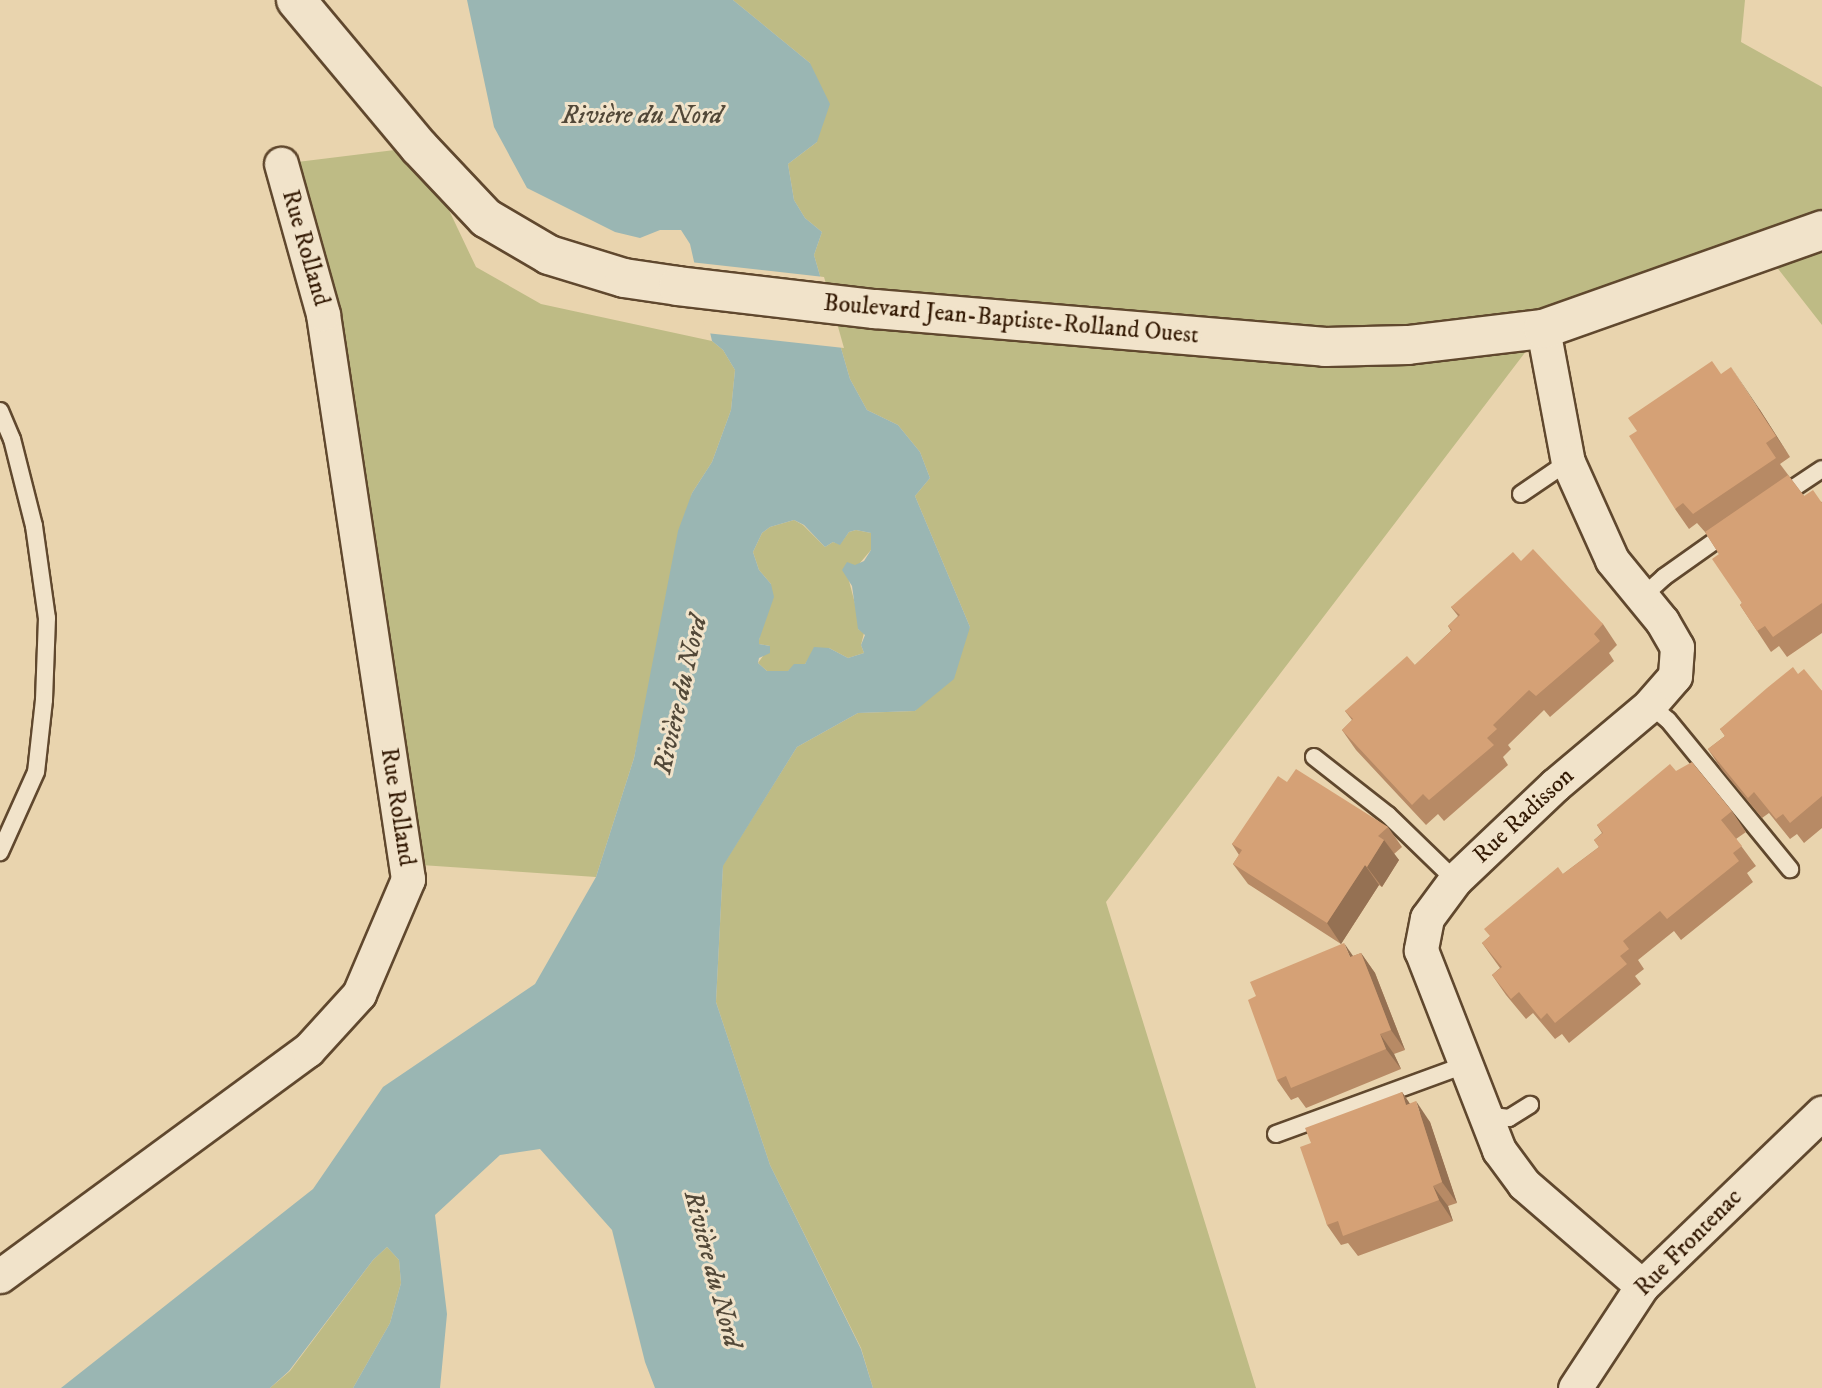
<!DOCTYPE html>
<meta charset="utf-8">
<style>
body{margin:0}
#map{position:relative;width:1822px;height:1388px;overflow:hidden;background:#e9d4ae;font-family:"IM FELL DW Pica",serif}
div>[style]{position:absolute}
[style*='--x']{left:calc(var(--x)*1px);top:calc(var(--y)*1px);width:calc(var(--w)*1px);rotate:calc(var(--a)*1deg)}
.green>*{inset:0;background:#bebb85}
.water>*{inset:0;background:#9ab6b3}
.pier>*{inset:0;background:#e9d4ae}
.roads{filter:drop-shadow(2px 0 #60482e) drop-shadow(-2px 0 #60482e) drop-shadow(0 2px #60482e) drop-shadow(0 -2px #60482e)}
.service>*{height:16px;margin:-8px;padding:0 8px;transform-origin:8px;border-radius:8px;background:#f1e3ca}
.minor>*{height:33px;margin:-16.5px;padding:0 16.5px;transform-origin:16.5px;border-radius:16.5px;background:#f1e3ca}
.tertiary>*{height:38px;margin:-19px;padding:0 19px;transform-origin:19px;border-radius:19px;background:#f1e3ca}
.wall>*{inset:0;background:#b78a65}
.shaded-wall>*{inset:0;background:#957153}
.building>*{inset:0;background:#d5a176}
span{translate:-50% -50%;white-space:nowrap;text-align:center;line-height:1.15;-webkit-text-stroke:6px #f1e3ca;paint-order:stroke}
.street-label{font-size:24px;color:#331903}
.water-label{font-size:26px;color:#524838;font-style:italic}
</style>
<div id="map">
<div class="green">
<i style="clip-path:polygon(733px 0,1745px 0,1741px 42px,1822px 87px,1822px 325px,1772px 261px,1543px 329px,1106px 902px,1256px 1388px,873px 1388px,861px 1348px,770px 1165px,716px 1002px,723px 865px,797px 747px,858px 713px,915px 711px,970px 627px,915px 496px,930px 478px,920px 452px,898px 425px,867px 410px,850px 379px,814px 255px,822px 232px,805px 218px,794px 200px,788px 164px,817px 142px,810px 63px)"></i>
<i style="clip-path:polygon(419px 147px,476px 267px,541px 304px,712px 341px,723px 350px,735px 370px,731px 410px,712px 462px,692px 493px,634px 758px,596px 877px,406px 864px,281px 164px)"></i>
<i style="clip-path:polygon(794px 520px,803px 525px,825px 547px,833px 542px,840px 544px,849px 532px,856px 530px,871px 533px,871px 550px,848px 577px,858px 615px,858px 629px,864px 633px,861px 645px,864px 653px,848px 658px,829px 648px,812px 654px,805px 664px,788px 671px,767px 671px,758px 663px,770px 646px,759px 644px,759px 640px,771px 584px,759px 570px,753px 552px,762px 533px,770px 527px)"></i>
<i style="clip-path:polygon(387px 1247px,399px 1260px,401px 1283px,390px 1323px,353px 1388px,270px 1388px,290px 1371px,373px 1260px)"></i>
</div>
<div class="water">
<i style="clip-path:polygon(evenodd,467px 0,733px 0,810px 63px,830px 104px,817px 142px,788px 164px,794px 200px,805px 218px,822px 232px,814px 255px,850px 379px,867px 410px,898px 425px,920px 452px,930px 478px,915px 496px,970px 627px,954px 679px,915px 711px,858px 713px,797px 747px,723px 866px,716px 1002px,770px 1165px,861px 1349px,873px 1388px,655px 1388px,645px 1362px,612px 1230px,540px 1149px,500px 1155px,435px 1215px,447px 1314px,440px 1388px,353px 1388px,390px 1323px,401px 1283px,399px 1260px,387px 1247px,373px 1260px,289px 1371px,270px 1388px,61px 1388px,313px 1189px,383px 1087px,535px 984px,596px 877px,634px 758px,678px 531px,692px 493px,712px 462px,731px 410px,735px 370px,723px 350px,712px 341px,690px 244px,681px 230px,660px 230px,640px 238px,615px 232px,527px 188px,494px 127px,467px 0,794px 520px,804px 525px,825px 547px,833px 542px,840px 545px,849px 532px,856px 530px,871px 533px,871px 550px,864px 561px,855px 565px,847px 562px,842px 570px,852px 586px,858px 629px,865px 635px,861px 645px,864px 653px,848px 658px,829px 648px,814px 647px,805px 664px,794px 664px,788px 671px,767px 671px,758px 663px,759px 658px,770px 653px,770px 646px,759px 644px,759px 640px,774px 597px,771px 584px,759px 570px,753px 552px,762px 533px,770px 527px,794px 520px)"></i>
</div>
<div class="pier">
<i style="clip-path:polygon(690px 262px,824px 277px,844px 348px,706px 333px)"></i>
</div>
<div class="roads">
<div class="service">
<i style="--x:0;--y:411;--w:30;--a:67"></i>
<i style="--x:12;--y:439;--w:90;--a:75.8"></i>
<i style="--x:34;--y:526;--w:93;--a:82"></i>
<i style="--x:47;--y:618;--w:82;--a:92.1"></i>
<i style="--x:44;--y:700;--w:72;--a:96.3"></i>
<i style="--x:36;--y:772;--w:88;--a:114.2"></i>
<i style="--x:1521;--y:494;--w:57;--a:-34.2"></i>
<i style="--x:1780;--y:497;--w:50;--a:-33.7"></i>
<i style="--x:1642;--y:597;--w:30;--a:-42"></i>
<i style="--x:1664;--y:577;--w:80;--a:-35.3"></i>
<i style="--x:1650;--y:705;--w:23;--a:40"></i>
<i style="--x:1668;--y:720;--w:193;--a:50.7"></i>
<i style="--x:1314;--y:757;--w:94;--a:38.1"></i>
<i style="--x:1388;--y:815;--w:93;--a:44.1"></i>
<i style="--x:1485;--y:1115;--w:24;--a:7"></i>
<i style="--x:1509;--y:1118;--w:25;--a:-32"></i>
<i style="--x:1276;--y:1134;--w:201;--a:-20.1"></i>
</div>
<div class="minor">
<i style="--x:1543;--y:329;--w:135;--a:79.4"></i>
<i style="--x:1568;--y:462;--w:107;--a:65.8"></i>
<i style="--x:1612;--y:560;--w:79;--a:50.7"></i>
<i style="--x:1662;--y:621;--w:30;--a:60"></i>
<i style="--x:1677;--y:647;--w:29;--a:94"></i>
<i style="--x:1675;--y:676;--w:38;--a:131"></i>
<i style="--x:1650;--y:705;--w:124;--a:139.9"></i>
<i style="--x:1555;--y:785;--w:138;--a:136.5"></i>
<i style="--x:1455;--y:880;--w:47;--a:126.4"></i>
<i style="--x:1427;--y:918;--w:33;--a:101"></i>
<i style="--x:1421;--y:950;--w:215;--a:68.7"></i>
<i style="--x:1499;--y:1150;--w:42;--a:53.7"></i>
<i style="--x:1524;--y:1184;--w:156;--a:40.8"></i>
<i style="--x:0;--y:1276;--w:382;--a:-36.3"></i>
<i style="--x:308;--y:1050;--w:76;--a:-47.7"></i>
<i style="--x:359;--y:994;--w:125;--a:-66.9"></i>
<i style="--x:408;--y:879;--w:571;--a:-98.56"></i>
<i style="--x:323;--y:314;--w:156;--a:-105.6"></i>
<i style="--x:1575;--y:1388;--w:122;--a:-56.7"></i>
<i style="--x:1642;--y:1286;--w:250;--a:-43.9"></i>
</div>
<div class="tertiary">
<i style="--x:296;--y:0;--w:192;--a:50.1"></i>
<i style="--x:419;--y:147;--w:98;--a:46.7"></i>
<i style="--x:486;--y:218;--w:73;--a:30.4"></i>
<i style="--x:549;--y:255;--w:78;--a:17"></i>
<i style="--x:624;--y:278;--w:55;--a:8.4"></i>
<i style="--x:678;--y:286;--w:198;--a:6.7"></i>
<i style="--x:875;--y:309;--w:452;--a:4.8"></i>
<i style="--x:1325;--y:347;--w:83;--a:-1.4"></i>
<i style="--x:1408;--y:345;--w:136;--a:-6.8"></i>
<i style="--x:1543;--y:329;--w:296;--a:-19.5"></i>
</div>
</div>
<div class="wall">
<i style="clip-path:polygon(1721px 374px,1760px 410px,1790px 457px,1780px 464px,1804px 496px,1822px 502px,1822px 633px,1787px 657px,1779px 646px,1771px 652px,1740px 605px,1742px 603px,1719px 554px,1705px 532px,1697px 523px,1689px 529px,1675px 509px)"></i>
<i style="clip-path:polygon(1521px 561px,1603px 624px,1617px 645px,1609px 653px,1614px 661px,1550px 717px,1544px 710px,1508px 745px,1511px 749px,1503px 757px,1508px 765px,1444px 821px,1438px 814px,1426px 825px,1356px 750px,1342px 730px,1352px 720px,1345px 711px,1415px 665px,1451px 631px,1448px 626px,1458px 616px,1451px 607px)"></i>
<i style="clip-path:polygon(1798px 674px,1822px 691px,1822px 828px,1804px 843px,1797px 834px,1790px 839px,1769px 813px,1762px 818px,1722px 770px,1708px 749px,1725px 736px,1720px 729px)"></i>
<i style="clip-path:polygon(1676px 771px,1732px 811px,1746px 832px,1736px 839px,1756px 866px,1747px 873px,1753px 882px,1681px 940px,1674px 931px,1638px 960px,1644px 969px,1635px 976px,1641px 984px,1569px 1043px,1562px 1034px,1555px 1039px,1533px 1013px,1526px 1019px,1506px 995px,1492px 975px,1500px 968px,1482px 943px,1563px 874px,1599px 847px,1594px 840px,1602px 833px,1597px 825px)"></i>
<i style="clip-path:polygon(1287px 782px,1388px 827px,1402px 847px,1394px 854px,1399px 860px,1382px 887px,1379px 885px,1341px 944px,1248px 884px,1233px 864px,1239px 855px,1232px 844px)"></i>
<i style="clip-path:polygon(1361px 953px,1375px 973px,1405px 1050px,1394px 1054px,1401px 1069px,1306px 1108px,1298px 1097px,1291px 1100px,1277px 1080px,1353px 956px)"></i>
<i style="clip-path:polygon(1402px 1092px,1410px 1104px,1430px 1122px,1457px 1203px,1448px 1206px,1453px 1221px,1358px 1256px,1348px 1243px,1341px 1245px,1327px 1225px,1311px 1143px)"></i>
</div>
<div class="shaded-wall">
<i style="clip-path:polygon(1731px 367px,1760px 410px,1790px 457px,1776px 436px)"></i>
<i style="clip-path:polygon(1384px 840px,1399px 860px,1382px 887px,1367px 867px)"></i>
<i style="clip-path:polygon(1365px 865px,1379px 885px,1341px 944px,1327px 923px)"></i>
<i style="clip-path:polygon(1344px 943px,1358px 963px,1350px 957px)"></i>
<i style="clip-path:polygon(1361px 953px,1375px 973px,1405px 1050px,1391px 1030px)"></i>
<i style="clip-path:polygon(1380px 1034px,1394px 1054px,1401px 1069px,1386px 1049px)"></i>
<i style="clip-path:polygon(1402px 1092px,1416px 1113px,1406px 1105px)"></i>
<i style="clip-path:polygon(1416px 1101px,1430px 1122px,1457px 1203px,1442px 1182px)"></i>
<i style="clip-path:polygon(1433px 1186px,1448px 1206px,1453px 1221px,1439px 1200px)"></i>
</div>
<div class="building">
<i style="clip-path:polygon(1712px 361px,1721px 374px,1731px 367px,1776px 436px,1766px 443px,1776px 458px,1693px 514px,1683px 503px,1675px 509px,1629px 436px,1637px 431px,1628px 418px)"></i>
<i style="clip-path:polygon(1788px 475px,1804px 496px,1813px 490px,1822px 503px,1822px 603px,1773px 637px,1765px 626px,1757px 631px,1740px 605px,1742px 603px,1712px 559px,1719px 554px,1705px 532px)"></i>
<i style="clip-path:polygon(1533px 549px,1603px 624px,1594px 634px,1600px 641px,1536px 696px,1529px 690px,1493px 725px,1497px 729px,1487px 738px,1494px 745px,1429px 800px,1423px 794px,1412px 805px,1342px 730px,1353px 719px,1345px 711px,1407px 656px,1415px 665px,1452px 630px,1448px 626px,1460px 615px,1451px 607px,1513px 552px,1521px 561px)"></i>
<i style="clip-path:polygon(1793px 667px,1798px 674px,1804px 669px,1822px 691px,1822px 796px,1790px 823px,1783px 814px,1776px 819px,1754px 792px,1748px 798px,1708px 749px,1725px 736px,1720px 729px,1767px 688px)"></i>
<i style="clip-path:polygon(1692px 762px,1732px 811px,1721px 820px,1742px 846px,1733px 853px,1739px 861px,1667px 919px,1660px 911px,1623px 941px,1629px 949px,1620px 956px,1627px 964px,1555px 1023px,1547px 1013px,1541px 1019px,1519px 992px,1511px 999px,1492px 975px,1502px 967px,1482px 943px,1490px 936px,1484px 929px,1558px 867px,1563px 874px,1599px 847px,1594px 840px,1603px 833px,1597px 825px,1670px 764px,1676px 771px)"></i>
<i style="clip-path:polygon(1296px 769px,1388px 827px,1378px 836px,1384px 840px,1367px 867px,1365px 865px,1327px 923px,1233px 864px,1242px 850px,1232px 844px,1278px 776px,1287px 782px)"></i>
<i style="clip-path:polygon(1344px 943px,1350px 957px,1361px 953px,1371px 978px,1391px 1030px,1380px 1034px,1386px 1049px,1291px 1088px,1286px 1076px,1277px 1080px,1248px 1000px,1256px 996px,1250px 982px)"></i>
<i style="clip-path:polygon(1402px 1092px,1406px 1105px,1416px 1101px,1442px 1182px,1433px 1186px,1439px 1200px,1343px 1236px,1338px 1221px,1327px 1225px,1300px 1147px,1311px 1143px,1305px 1128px)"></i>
</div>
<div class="street-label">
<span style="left:305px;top:248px;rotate:74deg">Rue Rolland</span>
<span style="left:1011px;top:320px;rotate:5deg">Boulevard Jean-Baptiste-Rolland Ouest</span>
<span style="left:397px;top:807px;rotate:81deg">Rue Rolland</span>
<span style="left:1524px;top:816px;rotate:-43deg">Rue Radisson</span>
<span style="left:1689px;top:1243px;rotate:-45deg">Rue Frontenac</span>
</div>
<div class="water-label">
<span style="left:642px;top:116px">Rivière du Nord</span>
<span style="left:681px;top:695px;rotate:-77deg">Rivière du Nord</span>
<span style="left:712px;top:1269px;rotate:75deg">Rivière du Nord</span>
</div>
</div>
